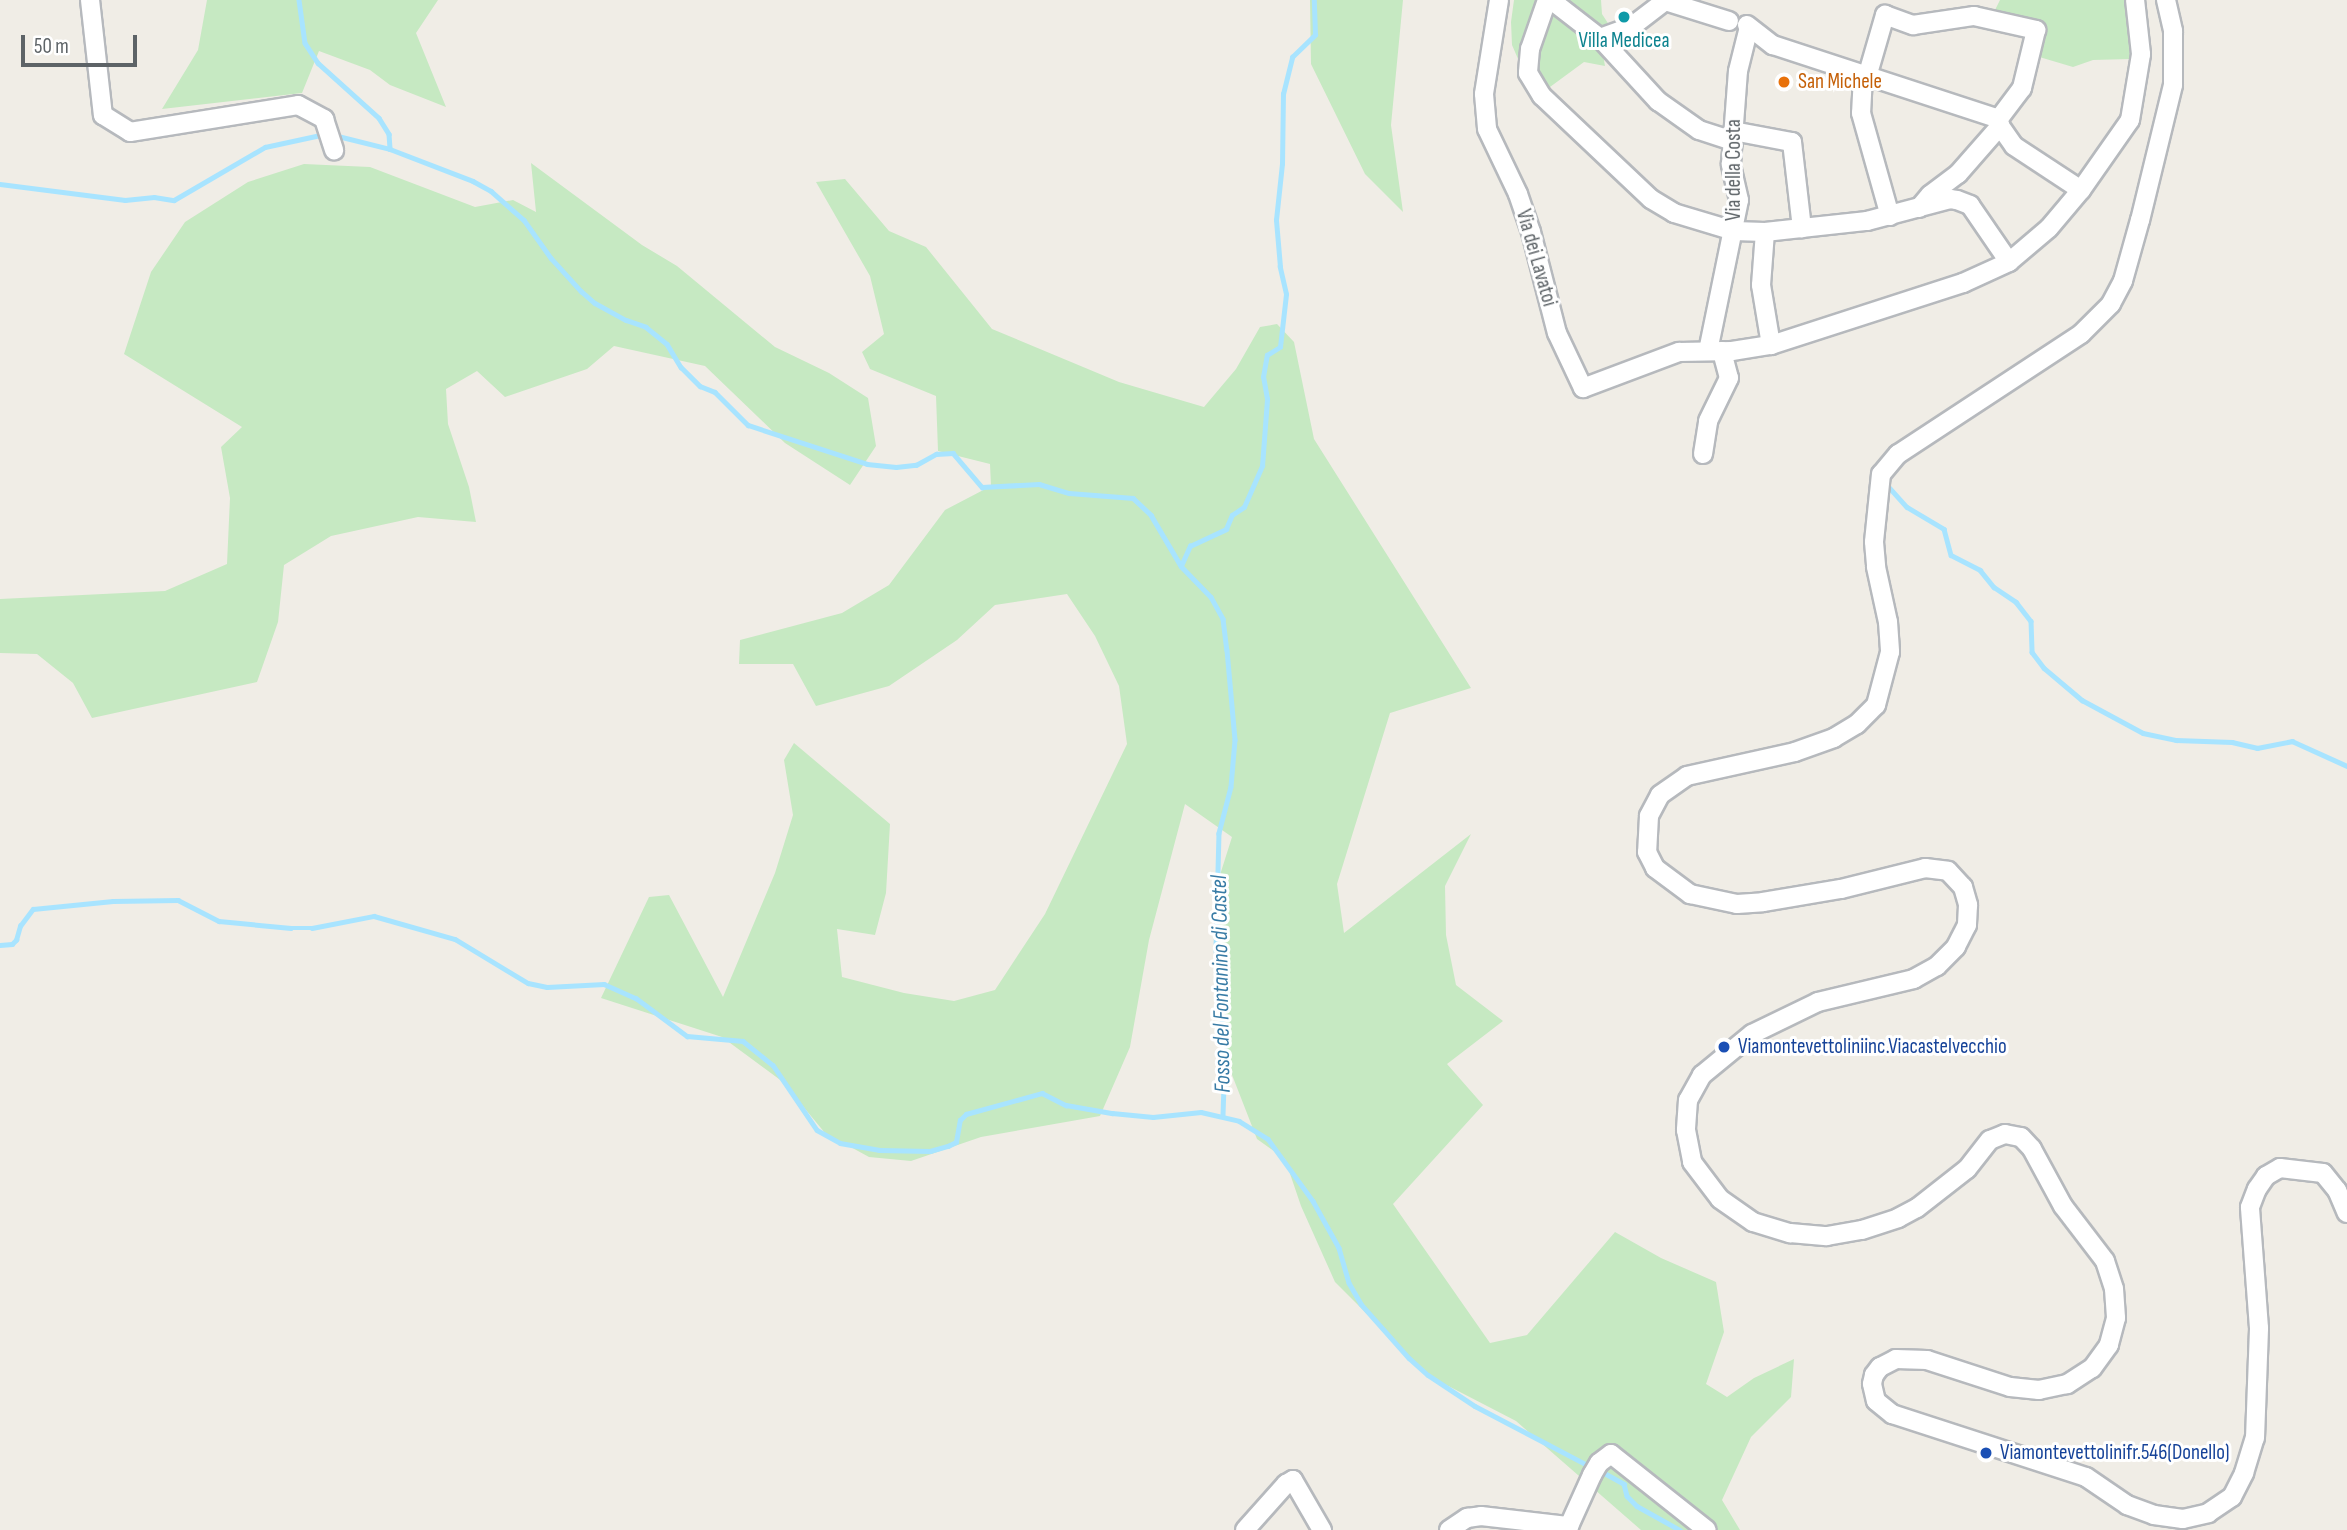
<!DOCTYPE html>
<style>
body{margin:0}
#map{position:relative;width:2347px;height:1530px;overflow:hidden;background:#f0ede6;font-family:"Sofia Sans Condensed",sans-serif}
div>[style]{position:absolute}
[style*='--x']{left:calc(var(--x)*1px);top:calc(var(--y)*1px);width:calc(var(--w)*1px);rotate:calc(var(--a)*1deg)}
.green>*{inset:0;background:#c6e9c2}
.stream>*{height:4.5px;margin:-2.25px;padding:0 2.25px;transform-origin:2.25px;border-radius:2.25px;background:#a8e4ff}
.roads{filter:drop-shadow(2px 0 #b6b9bd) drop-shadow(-2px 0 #b6b9bd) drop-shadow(0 2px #b6b9bd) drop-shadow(0 -2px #b6b9bd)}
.minor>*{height:18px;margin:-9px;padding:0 9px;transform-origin:9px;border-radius:9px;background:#fff}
.dots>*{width:19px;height:19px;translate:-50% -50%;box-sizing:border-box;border:4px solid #fff;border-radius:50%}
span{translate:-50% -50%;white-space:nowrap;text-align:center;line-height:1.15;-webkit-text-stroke:6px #fff;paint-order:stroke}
.culture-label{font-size:21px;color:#0d838f}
.food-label{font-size:21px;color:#c56008}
.left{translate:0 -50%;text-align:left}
.street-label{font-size:21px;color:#5d6367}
.transit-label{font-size:21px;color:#164399}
.water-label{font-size:23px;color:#387ba5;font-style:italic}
.scale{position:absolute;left:21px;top:35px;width:116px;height:32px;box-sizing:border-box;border:4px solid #5d6367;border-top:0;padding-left:9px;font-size:21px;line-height:24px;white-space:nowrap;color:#5d6367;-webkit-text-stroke:5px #fff;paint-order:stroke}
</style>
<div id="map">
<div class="green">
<i style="clip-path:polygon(207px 0,438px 0,416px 33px,446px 107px,390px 85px,370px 70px,319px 51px,302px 93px,162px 109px,198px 50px)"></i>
<i style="clip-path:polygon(1310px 0,1403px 0,1391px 125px,1403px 212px,1365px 174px,1311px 64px)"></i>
<i style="clip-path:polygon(1514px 0,1601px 0,1602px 14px,1615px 34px,1602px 49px,1605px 66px,1584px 62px,1535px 98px,1512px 45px,1511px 22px)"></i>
<i style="clip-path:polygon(2000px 0,2127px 0,2130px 59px,2093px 60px,2073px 67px,2036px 56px,2043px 25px,1995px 10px)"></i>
<i style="clip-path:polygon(531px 163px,642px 245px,677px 266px,775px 347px,829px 373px,868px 398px,876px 446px,850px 485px,785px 443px,705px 366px,614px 346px,587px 369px,505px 397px,477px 371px,446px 389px,448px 424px,469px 487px,476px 522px,418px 517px,331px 536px,284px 565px,278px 622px,257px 682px,92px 718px,73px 683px,37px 654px,0 653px,0 599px,165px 591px,227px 564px,230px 498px,221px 447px,242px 427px,124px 354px,151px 272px,185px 222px,248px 182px,304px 164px,370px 167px,475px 207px,513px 200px,536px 212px)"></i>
<i style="clip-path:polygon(845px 179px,889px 231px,926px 247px,992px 329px,1119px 382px,1204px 407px,1236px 369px,1260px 327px,1277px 324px,1294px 342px,1314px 439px,1471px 688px,1390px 713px,1337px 884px,1344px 933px,1471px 834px,1445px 886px,1446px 935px,1456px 985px,1503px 1021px,1447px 1064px,1483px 1105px,1393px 1204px,1490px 1343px,1527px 1335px,1615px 1232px,1661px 1258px,1716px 1282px,1724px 1332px,1706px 1384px,1727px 1397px,1754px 1378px,1794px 1359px,1791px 1397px,1751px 1437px,1722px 1500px,1740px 1530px,1641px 1530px,1516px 1421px,1429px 1376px,1335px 1282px,1301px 1206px,1285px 1159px,1257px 1139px,1227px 1062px,1213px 897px,1232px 837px,1185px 804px,1149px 940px,1130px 1047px,1100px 1116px,981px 1137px,911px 1161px,869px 1157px,825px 1133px,783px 1082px,722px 1037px,601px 998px,649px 897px,669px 895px,723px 997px,775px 873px,793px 815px,784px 760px,794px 743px,890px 824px,886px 893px,875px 935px,837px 929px,842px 977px,904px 993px,954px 1001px,995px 990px,1045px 914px,1127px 744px,1119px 686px,1095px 636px,1067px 594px,995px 605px,957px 640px,889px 686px,816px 706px,793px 664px,739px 664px,740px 640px,842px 613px,889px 585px,945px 510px,991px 486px,990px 464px,938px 451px,936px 396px,870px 369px,862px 352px,884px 334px,870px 276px,816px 182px)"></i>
</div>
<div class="stream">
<i style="--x:299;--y:0;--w:43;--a:82.1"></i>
<i style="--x:305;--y:43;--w:24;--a:57"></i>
<i style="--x:318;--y:63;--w:82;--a:42"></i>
<i style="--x:379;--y:118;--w:19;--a:58"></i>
<i style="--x:389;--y:134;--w:15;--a:86"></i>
<i style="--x:334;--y:135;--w:58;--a:14"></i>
<i style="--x:390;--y:149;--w:89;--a:21.1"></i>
<i style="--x:473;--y:181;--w:21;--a:29"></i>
<i style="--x:491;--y:191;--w:44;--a:41.3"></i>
<i style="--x:524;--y:220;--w:47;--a:54.6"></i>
<i style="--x:551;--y:258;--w:45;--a:47.7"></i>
<i style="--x:581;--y:291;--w:18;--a:41"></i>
<i style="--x:595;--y:303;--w:35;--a:29"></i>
<i style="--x:626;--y:320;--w:21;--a:19"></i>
<i style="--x:646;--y:327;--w:27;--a:39"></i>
<i style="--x:667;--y:344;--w:27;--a:59"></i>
<i style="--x:681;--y:367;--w:27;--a:45"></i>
<i style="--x:700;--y:386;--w:16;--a:22"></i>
<i style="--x:715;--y:392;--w:47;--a:45"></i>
<i style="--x:748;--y:425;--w:125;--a:18.1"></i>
<i style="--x:867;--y:464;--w:29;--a:6"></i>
<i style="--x:896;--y:467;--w:20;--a:-6"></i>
<i style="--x:916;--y:465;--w:23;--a:-29"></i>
<i style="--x:936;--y:454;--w:17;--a:-3"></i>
<i style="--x:953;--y:453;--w:45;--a:49.5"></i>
<i style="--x:982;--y:487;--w:57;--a:-3"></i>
<i style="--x:1039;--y:484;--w:31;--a:17"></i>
<i style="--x:1069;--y:493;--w:64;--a:4.5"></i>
<i style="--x:1133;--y:498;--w:25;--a:43"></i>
<i style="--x:1151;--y:515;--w:59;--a:59.5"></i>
<i style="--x:1181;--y:566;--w:43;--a:45.9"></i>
<i style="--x:1211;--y:597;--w:25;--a:61"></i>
<i style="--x:1223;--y:619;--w:31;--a:83"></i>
<i style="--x:1227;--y:650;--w:90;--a:84.9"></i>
<i style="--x:1235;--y:740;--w:47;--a:94.9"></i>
<i style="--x:1231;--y:787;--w:48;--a:104.6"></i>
<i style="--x:1219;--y:833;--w:116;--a:91.5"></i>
<i style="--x:1216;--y:949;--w:106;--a:85.1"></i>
<i style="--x:1225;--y:1055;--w:61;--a:91.9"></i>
<i style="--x:0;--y:184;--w:126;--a:7.3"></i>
<i style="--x:125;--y:200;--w:29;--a:-6"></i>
<i style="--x:154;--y:197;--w:20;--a:9"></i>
<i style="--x:174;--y:200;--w:105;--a:-30.2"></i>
<i style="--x:265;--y:147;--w:61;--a:-12.2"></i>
<i style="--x:1888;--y:486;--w:28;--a:48"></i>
<i style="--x:1907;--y:507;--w:43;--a:30.7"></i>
<i style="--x:1944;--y:529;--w:27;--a:75"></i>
<i style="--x:1951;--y:555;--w:33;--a:27"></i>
<i style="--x:1980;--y:570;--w:22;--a:51"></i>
<i style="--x:1994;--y:587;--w:27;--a:34"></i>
<i style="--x:2016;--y:602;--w:24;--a:52"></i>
<i style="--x:2031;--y:621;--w:31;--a:88"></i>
<i style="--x:2032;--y:652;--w:20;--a:53"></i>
<i style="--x:2044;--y:668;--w:50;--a:40.1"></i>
<i style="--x:2082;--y:700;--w:69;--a:28.4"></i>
<i style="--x:2143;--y:733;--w:34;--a:12"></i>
<i style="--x:2176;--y:740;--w:56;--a:2"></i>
<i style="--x:2232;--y:742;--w:26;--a:13"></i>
<i style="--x:2257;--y:748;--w:36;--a:-11"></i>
<i style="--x:2292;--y:741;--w:60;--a:24.4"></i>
<i style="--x:1181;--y:566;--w:22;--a:-66"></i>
<i style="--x:1190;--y:546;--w:40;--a:-25"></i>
<i style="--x:1226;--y:529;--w:15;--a:-67"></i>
<i style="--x:1232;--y:515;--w:14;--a:-34"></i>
<i style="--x:1244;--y:507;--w:45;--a:-66.3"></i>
<i style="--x:1262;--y:466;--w:67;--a:-85.7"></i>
<i style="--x:1267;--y:399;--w:22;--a:-100"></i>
<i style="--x:1263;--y:377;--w:22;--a:-80"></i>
<i style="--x:1267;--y:355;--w:15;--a:-32"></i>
<i style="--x:1280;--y:347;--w:53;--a:-83.5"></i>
<i style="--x:1286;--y:294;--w:28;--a:-103"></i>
<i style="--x:1280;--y:267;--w:47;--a:-94.9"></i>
<i style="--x:1276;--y:220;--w:56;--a:-83.9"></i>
<i style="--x:1282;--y:164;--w:70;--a:-89.2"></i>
<i style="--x:1283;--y:94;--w:38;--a:-76"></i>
<i style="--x:1292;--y:57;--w:32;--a:-44"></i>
<i style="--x:1315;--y:35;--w:35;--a:-92"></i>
<i style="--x:0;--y:945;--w:12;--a:-5"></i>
<i style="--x:12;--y:944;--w:6;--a:-45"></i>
<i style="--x:16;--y:940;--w:15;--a:-74"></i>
<i style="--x:20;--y:926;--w:21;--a:-53"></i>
<i style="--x:33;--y:909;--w:80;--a:-5.7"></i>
<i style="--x:113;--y:901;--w:65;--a:-0.9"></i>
<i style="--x:178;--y:900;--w:46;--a:27.1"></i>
<i style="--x:219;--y:921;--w:72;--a:5.6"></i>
<i style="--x:291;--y:928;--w:21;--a:0"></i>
<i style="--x:312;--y:928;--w:63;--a:-11"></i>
<i style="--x:374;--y:916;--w:84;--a:15.9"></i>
<i style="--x:455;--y:939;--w:85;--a:31.1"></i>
<i style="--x:528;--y:983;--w:19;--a:12"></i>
<i style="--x:547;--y:987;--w:57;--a:-3"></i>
<i style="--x:604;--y:984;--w:35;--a:24"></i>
<i style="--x:636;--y:998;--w:64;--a:36.7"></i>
<i style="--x:687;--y:1036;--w:56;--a:5.1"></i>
<i style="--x:743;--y:1041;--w:38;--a:39"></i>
<i style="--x:773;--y:1065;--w:78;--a:55.9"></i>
<i style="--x:817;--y:1130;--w:26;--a:29"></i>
<i style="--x:840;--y:1143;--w:40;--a:10"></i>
<i style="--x:879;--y:1150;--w:51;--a:1.1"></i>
<i style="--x:930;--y:1151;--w:19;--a:-16"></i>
<i style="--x:948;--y:1146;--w:9;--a:-27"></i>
<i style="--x:956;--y:1142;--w:22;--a:-80"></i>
<i style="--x:960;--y:1120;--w:8;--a:-45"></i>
<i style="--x:966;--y:1114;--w:79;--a:-15.4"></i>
<i style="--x:1042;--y:1093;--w:27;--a:27"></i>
<i style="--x:1066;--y:1105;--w:47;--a:9.9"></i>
<i style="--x:1112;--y:1113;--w:41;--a:5.6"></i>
<i style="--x:1153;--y:1117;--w:48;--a:-5.9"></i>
<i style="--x:1201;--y:1112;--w:39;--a:13"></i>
<i style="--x:1239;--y:1121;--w:34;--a:32"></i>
<i style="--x:1268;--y:1139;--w:77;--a:54"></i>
<i style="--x:1313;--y:1201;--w:54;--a:61"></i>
<i style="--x:1339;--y:1248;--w:36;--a:74"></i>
<i style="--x:1349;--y:1283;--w:24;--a:60"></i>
<i style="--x:1361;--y:1304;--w:72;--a:48.4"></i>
<i style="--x:1409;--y:1358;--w:25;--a:42"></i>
<i style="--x:1428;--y:1375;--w:56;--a:33.4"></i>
<i style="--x:1475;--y:1406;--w:131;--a:27.7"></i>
<i style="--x:1599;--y:1470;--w:29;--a:29"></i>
<i style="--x:1624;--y:1484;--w:12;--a:76"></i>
<i style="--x:1627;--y:1496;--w:14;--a:45"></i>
<i style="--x:1637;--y:1506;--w:49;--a:29.2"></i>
</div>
<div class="roads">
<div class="minor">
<i style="--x:90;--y:0;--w:116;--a:83.6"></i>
<i style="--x:103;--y:115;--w:32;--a:32"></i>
<i style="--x:130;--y:132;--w:170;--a:-9.1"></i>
<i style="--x:298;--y:105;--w:30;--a:28"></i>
<i style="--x:324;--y:119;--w:33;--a:72"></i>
<i style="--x:1499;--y:0;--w:95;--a:99.1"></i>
<i style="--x:1484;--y:94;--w:35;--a:85"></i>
<i style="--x:1487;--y:129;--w:72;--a:64.5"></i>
<i style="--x:1518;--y:194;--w:40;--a:71.1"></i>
<i style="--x:1531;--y:232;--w:104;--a:75.6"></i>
<i style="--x:1557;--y:333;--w:61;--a:64.7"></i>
<i style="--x:1583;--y:388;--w:103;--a:-20.6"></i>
<i style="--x:1679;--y:352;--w:53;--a:-1.1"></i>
<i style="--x:1732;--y:351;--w:39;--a:-9"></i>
<i style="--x:1771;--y:345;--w:202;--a:-17.9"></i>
<i style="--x:1963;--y:283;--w:51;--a:-24.5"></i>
<i style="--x:2009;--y:262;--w:52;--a:-40.4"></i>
<i style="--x:2049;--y:228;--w:50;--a:-49.9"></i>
<i style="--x:2081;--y:190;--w:85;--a:-55"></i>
<i style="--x:2130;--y:120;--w:67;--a:-80.5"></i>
<i style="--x:2141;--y:54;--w:54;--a:-96.3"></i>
<i style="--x:1547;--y:0;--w:52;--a:109.1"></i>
<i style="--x:1530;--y:49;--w:24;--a:95"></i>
<i style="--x:1528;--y:73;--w:27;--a:59"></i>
<i style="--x:1542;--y:96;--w:150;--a:43.4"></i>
<i style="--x:1651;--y:199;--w:27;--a:31"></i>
<i style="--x:1674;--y:213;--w:63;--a:16.7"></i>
<i style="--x:1734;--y:231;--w:31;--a:2"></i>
<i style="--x:1765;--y:232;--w:103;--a:-6.2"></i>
<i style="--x:1867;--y:221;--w:86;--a:-14.8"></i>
<i style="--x:1950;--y:199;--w:7;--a:8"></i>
<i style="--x:1957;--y:200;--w:14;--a:21"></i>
<i style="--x:1970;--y:205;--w:69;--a:55.6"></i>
<i style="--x:1551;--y:0;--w:62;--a:37.8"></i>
<i style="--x:1600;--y:38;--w:33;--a:-20"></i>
<i style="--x:1631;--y:27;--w:43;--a:-37.4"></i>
<i style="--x:1665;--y:1;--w:67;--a:17.4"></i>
<i style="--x:2166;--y:0;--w:32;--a:77"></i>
<i style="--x:2173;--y:31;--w:54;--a:90"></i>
<i style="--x:2173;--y:85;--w:139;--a:103.7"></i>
<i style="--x:2140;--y:220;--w:63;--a:105.6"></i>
<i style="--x:2123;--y:281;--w:26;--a:118"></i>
<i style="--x:2111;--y:304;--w:42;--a:135"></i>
<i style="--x:2081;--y:334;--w:219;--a:146.7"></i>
<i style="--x:1898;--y:454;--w:26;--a:130"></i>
<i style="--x:1881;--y:474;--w:68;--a:95.9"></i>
<i style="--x:1874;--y:542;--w:25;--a:85"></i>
<i style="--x:1876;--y:567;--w:56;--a:77.7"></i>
<i style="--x:1888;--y:622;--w:30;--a:86"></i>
<i style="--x:1890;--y:652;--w:55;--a:104.8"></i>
<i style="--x:1876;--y:705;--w:27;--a:135"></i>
<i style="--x:1857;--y:724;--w:27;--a:149"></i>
<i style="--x:1834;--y:738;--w:41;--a:160.3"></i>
<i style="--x:1795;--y:752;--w:111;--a:167.5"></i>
<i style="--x:1687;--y:776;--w:33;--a:145"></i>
<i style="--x:1660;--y:795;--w:24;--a:118"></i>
<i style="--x:1649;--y:816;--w:36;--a:93"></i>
<i style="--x:1647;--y:852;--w:18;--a:63"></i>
<i style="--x:1655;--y:868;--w:44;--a:36.6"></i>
<i style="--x:1690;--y:894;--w:48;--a:12"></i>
<i style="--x:1737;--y:904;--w:26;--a:-4"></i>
<i style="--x:1763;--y:902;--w:79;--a:-9.5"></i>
<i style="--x:1841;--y:889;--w:87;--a:-14"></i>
<i style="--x:1925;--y:868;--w:23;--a:7"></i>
<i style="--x:1948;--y:871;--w:22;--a:47"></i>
<i style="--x:1963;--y:887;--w:19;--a:74"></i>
<i style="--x:1968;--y:905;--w:20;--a:93"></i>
<i style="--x:1967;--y:925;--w:25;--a:117"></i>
<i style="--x:1956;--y:947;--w:27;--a:135"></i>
<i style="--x:1937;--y:966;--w:26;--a:151"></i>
<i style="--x:1914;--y:979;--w:99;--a:166.5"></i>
<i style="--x:1818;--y:1002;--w:73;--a:154.1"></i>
<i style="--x:1752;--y:1034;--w:65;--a:140.6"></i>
<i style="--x:1702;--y:1075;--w:29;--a:119"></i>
<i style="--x:1688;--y:1100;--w:30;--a:94"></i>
<i style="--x:1686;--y:1130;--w:33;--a:79"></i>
<i style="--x:1692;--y:1162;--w:46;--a:52.9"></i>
<i style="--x:1720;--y:1199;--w:40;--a:34.9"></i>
<i style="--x:1753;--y:1222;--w:39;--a:17"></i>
<i style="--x:1790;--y:1233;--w:37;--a:5"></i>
<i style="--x:1827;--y:1236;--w:36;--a:-10"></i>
<i style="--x:1862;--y:1230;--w:38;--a:-18"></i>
<i style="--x:1898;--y:1218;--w:21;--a:-28"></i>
<i style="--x:1917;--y:1208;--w:63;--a:-38"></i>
<i style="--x:1967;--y:1169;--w:37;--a:-52"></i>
<i style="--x:1990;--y:1140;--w:16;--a:-22"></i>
<i style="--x:2005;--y:1134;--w:16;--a:11"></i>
<i style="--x:2021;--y:1137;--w:16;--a:47"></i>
<i style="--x:2032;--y:1149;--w:65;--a:61.5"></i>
<i style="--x:2063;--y:1206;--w:69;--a:52.6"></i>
<i style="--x:2105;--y:1261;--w:29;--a:72"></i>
<i style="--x:2114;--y:1289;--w:29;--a:86"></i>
<i style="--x:2116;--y:1318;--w:28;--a:105"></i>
<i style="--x:2109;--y:1345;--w:29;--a:126"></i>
<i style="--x:2092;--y:1368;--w:30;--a:147"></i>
<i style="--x:2067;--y:1384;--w:29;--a:168"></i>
<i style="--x:2039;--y:1390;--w:29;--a:-174"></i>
<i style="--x:2010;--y:1387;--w:87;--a:-162"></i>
<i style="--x:1927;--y:1360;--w:31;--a:-178"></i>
<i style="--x:1896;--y:1359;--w:18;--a:153"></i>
<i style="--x:1880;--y:1367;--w:10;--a:127"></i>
<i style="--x:1874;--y:1375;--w:9;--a:103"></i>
<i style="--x:1872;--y:1384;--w:17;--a:77"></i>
<i style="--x:1876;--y:1401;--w:21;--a:39"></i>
<i style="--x:1892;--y:1414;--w:204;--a:18"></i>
<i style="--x:2086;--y:1477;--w:50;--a:34.3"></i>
<i style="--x:2127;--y:1505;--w:29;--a:20"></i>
<i style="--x:2154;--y:1515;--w:29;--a:8"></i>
<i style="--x:2183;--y:1519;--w:26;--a:-13"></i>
<i style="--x:2208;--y:1513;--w:29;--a:-34"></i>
<i style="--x:2232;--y:1497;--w:27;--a:-63"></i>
<i style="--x:2244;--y:1473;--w:37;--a:-73"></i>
<i style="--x:2255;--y:1438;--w:110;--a:-87.9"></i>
<i style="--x:2259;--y:1328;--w:121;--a:-94.3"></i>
<i style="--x:2250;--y:1207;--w:19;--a:-69"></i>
<i style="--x:2257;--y:1189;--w:16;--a:-55"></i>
<i style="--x:2266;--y:1176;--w:16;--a:-30"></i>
<i style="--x:2280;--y:1168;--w:43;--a:6.6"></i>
<i style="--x:2323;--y:1173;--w:22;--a:51"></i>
<i style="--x:2337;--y:1190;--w:25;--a:67"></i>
<i style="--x:1747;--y:25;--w:33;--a:38"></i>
<i style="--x:1773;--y:45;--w:238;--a:18.1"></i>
<i style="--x:1999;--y:119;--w:7;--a:82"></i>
<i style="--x:2000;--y:126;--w:24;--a:55"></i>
<i style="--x:2014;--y:146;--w:80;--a:33.3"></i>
<i style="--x:1600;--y:38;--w:86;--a:47.4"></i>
<i style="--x:1658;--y:101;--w:50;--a:35.3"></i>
<i style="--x:1699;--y:130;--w:36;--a:18"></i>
<i style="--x:1863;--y:76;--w:37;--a:93"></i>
<i style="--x:1861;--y:113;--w:107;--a:74.3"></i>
<i style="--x:1867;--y:77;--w:65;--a:-73.8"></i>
<i style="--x:1885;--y:15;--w:30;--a:20"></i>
<i style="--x:1913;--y:25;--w:62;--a:-8.4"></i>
<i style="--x:1974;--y:16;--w:64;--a:12.7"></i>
<i style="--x:2036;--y:30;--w:60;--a:103.6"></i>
<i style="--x:2022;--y:88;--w:39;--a:127"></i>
<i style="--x:1733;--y:131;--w:60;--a:10.6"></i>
<i style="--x:1792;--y:142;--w:87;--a:83.4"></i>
<i style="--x:1919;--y:208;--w:17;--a:-50"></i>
<i style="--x:1930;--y:195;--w:35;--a:-37"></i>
<i style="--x:1958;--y:174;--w:64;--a:-48.8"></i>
<i style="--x:1765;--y:232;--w:53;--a:94.3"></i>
<i style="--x:1761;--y:285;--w:61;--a:80.5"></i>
<i style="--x:1708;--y:351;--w:154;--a:-78.4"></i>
<i style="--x:1739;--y:200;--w:37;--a:-103"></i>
<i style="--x:1731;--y:164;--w:93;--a:-85.7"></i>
<i style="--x:1738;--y:71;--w:45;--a:-76"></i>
<i style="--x:1703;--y:454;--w:33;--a:-81"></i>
<i style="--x:1708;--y:421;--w:48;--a:-64"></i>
<i style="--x:1729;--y:378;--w:28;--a:-105"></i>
<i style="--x:1245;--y:1530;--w:62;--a:-48.3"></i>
<i style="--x:1286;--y:1484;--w:8;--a:-30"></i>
<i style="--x:1293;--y:1480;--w:58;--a:59.9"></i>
<i style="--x:1449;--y:1530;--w:22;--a:-34"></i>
<i style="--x:1467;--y:1518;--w:14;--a:-8"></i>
<i style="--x:1481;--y:1516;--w:89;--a:6.5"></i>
<i style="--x:1569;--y:1526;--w:56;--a:-65.7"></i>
<i style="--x:1592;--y:1475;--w:14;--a:-60"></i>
<i style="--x:1599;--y:1463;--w:15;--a:-37"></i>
<i style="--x:1611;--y:1454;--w:122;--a:38.4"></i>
</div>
</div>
<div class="dots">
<i style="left:1624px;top:17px;background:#0f9aa8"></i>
<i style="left:1784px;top:82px;background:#e8710a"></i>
<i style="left:1724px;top:1047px;background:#1a4fb4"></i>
<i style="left:1986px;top:1453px;background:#1a4fb4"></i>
</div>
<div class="culture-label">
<span style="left:1624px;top:41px">Villa Medicea</span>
</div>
<div class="food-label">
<span class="left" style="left:1798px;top:82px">San Michele</span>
</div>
<div class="street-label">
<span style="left:1734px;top:170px;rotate:-90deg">Via della Costa</span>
<span style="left:1536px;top:258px;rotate:74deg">Via dei Lavatoi</span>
</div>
<div class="transit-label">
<span class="left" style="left:1738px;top:1047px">Viamontevettoliniinc.Viacastelvecchio</span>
<span class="left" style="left:2000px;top:1453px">Viamontevettolinifr.546(Donello)</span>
</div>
<div class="water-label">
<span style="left:1221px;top:984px;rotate:-91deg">Fosso del Fontanino di Castel</span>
</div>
<div class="scale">50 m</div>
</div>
